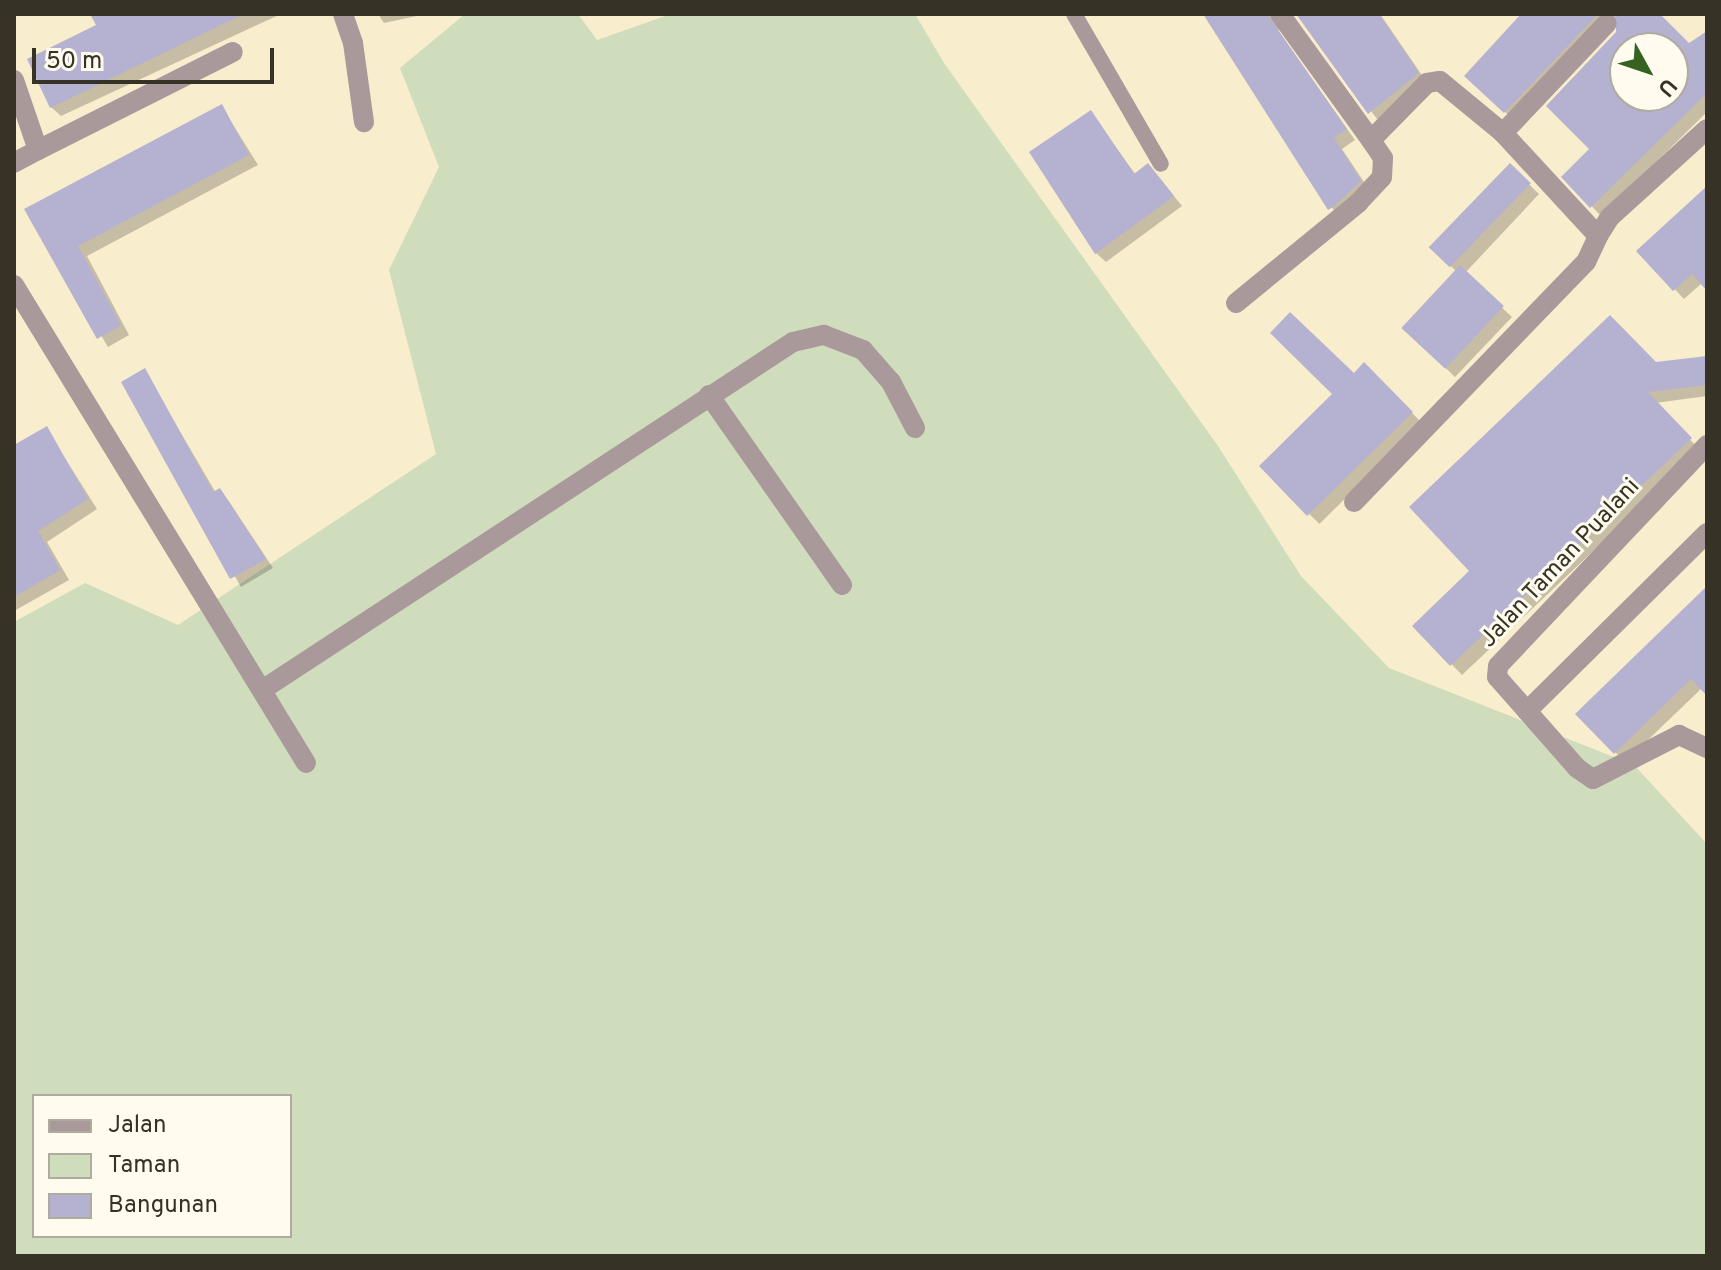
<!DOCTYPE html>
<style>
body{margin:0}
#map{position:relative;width:1721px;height:1270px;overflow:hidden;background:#f8edcd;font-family:Overpass,sans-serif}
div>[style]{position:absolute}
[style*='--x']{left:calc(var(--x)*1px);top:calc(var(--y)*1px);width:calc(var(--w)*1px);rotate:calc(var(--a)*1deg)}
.green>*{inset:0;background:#d0ddbd}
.shadow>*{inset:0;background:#0003;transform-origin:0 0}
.building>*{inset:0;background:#b5b1d0;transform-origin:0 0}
.lane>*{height:16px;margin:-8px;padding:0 8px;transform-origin:8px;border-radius:8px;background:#a9999a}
.street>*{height:20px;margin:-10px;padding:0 10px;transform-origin:10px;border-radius:10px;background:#a9999a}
span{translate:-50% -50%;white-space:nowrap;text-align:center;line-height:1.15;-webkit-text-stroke:6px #fffbee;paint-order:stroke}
.street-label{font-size:24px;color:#363226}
.frame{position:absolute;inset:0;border:16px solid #363226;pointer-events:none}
.legend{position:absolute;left:32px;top:1094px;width:260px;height:144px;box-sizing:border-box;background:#fffbee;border:2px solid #afab9e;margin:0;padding:10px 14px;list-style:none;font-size:24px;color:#363226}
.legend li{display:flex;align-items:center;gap:16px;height:40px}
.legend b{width:40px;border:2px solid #afab9e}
.north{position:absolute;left:1609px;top:32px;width:80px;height:80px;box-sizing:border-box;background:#fffbee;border:2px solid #afab9e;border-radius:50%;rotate:130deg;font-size:22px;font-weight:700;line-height:32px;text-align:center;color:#363226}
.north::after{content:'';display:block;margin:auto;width:28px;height:36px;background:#366322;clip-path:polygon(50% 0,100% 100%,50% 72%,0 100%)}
.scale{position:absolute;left:32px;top:48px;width:242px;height:36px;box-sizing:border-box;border:4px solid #363226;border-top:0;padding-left:10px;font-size:24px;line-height:28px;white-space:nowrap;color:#363226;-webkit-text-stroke:6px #fffbee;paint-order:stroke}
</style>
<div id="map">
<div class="green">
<i style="clip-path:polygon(evenodd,465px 14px,578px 14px,597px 40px,671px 14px,915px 14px,944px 63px,1218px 446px,1301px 576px,1389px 668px,1634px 765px,1707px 844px,1707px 1256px,14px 1256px,14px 622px,85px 583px,178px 625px,436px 454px,389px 270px,439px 167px,400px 68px,465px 14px,34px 1096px,290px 1096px,290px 1236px,34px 1236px,34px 1096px)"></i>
</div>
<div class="shadow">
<i style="clip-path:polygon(92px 14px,281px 14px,61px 116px,51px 107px,98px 26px)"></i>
<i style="clip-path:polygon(378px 14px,426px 14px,384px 23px)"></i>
<i style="clip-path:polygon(1205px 14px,1284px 14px,1278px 18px,1279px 33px,1355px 140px,1342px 149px,1370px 191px,1339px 218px)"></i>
<i style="clip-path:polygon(1299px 14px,1380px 14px,1428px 84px,1380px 123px)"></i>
<i style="clip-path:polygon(evenodd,1524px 14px,1616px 14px,1642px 38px,1692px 49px,1707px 35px,1707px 112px,1601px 216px,1564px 177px,1592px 149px,1618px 23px,1515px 121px,1467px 76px,1524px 14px,1625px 48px,1673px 48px,1673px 96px,1625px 96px,1625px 48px)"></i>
<i style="clip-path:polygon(222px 107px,258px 165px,87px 256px,129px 335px,108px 347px,27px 210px)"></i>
<i style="clip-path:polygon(1091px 113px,1136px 175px,1158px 176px,1182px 206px,1106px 262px,1096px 253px)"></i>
<i style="clip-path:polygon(1510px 166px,1539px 194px,1465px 273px,1512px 317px,1455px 377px,1404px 328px,1457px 272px,1433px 249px)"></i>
<i style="clip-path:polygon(1707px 188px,1707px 288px,1702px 283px,1684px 299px,1639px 251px)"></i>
<i style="clip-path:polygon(1707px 358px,1707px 396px,1655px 403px,1700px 450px,1462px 675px,1415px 626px,1472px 571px,1656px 364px)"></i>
<i style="left:1364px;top:365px;width:81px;height:144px;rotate:45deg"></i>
<i style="clip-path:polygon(144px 370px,216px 493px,228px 500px,273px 568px,241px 587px,123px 382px)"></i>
<i style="clip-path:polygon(46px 428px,97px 509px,47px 542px,69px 580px,14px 611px,14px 447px)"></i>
<i style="clip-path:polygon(1707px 589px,1707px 693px,1702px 688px,1625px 762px,1578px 714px)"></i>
</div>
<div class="building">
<i style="clip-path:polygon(90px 14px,244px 14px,50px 108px,27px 59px,96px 25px)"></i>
<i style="clip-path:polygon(1203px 14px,1267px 14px,1347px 129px,1334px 138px,1361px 181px,1333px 207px,1328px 210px)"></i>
<i style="clip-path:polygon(1296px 14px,1379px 14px,1419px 73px,1368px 114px)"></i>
<i style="clip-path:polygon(1521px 14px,1598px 14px,1504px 113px,1464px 76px)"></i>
<i style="clip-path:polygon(evenodd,1616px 14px,1660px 14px,1689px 43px,1707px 31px,1707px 93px,1590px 208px,1561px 177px,1589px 149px,1546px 106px,1616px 32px,1616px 14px,1625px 48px,1673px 48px,1673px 96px,1625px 96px,1625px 48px)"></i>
<i style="clip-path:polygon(222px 104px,249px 155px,78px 246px,121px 325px,97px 339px,24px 209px)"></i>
<i style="clip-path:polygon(1091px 110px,1134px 174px,1148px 163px,1174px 196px,1095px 254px,1029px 152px)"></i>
<i style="left:1510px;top:163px;width:29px;height:117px;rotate:44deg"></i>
<i style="clip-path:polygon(1707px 186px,1707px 291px,1692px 274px,1673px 291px,1636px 251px)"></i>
<i style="left:1460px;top:265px;width:60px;height:86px;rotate:43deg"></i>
<i style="clip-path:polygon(1290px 312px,1354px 373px,1364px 362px,1413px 412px,1307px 516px,1259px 466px,1332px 394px,1270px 333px)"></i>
<i style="clip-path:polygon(1610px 315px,1656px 362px,1707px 356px,1707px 385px,1648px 392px,1692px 438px,1450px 666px,1412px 626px,1469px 571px,1409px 507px)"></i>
<i style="clip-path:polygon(145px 368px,213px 492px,220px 488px,266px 559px,230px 579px,121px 382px)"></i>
<i style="clip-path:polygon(47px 426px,88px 499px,38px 531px,60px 570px,14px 597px,14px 445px)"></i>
<i style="clip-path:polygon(1707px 586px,1707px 696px,1691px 679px,1614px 754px,1575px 714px)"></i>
</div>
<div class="lane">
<i style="--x:1074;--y:14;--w:173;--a:59.9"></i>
</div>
<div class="street">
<i style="--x:343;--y:14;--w:31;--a:71"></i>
<i style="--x:353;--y:43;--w:80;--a:82.1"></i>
<i style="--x:1280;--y:14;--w:155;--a:54.2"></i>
<i style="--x:1371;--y:140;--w:80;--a:-45.5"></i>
<i style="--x:1427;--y:83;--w:13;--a:-9"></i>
<i style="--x:1440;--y:81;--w:82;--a:39.5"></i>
<i style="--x:1503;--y:133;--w:140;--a:47.3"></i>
<i style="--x:1598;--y:236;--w:22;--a:-58"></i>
<i style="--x:1610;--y:217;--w:131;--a:-42.2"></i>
<i style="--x:14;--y:80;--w:74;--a:71.1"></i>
<i style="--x:38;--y:150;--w:27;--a:152"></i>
<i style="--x:1503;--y:133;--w:151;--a:-46.6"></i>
<i style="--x:38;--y:150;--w:218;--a:-26.7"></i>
<i style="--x:14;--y:285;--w:560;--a:58.58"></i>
<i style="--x:1236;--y:303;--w:158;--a:-39.3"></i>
<i style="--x:1358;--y:203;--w:35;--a:-47"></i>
<i style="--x:1382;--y:177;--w:19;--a:-87"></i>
<i style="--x:1383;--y:158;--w:22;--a:-124"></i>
<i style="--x:709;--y:395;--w:232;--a:55"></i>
<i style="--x:1707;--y:445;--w:304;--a:133.4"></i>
<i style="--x:1498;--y:666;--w:11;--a:95"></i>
<i style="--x:1497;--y:677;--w:45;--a:48.6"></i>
<i style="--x:1527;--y:711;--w:253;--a:-44.7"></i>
<i style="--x:1354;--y:502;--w:334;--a:-46"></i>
<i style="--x:1586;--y:262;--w:29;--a:-65"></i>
<i style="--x:262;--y:690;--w:635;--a:-33.24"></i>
<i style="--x:793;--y:342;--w:32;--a:-13"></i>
<i style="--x:824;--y:335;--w:42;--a:21"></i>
<i style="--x:863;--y:350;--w:43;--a:48.8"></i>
<i style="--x:891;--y:382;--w:52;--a:62.4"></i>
<i style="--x:1527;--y:711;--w:76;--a:48.7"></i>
<i style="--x:1577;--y:768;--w:19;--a:35"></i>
<i style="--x:1593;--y:779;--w:97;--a:-27.1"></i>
<i style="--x:1679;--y:735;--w:31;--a:25"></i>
</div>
<div class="street-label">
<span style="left:1561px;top:564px;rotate:-47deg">Jalan Taman Pualani</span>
</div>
<div class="frame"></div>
<ul class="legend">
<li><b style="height:10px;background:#a9999a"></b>Jalan</li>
<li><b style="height:22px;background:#d0ddbd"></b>Taman</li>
<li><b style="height:22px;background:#b5b1d0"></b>Bangunan</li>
</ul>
<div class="north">U</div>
<div class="scale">50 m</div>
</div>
